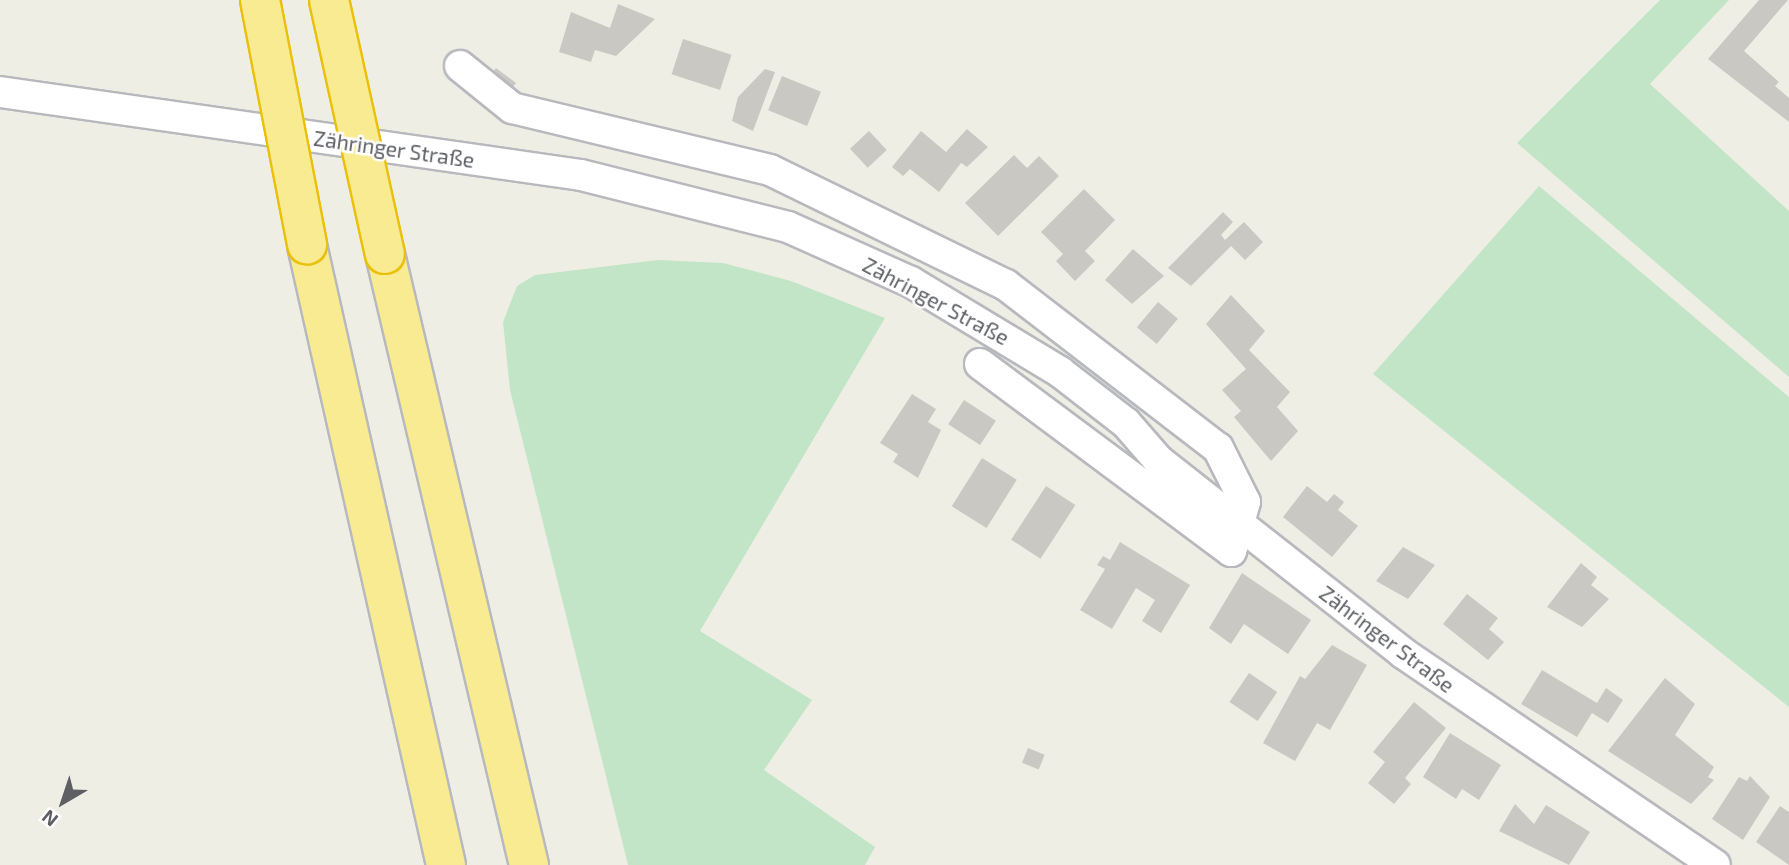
<!DOCTYPE html>
<meta charset="utf-8">
<style>
body{margin:0}
#map{position:relative;width:1789px;height:865px;overflow:hidden;background:#efeee5;font-family:"Exo 2",sans-serif}
div>[style]{position:absolute}
[style*='--x']{left:calc(var(--x)*1px);top:calc(var(--y)*1px);width:calc(var(--w)*1px);rotate:calc(var(--a)*1deg)}
.green>*{inset:0;background:#c3e5c7}
.building>*{inset:0;background:#cac8c2;transform-origin:0 0}
.roads{filter:drop-shadow(2px 0 #b7b9be) drop-shadow(-2px 0 #b7b9be) drop-shadow(0 2px #b7b9be) drop-shadow(0 -2px #b7b9be)}
.minor>*{height:30px;margin:-15px;padding:0 15px;transform-origin:15px;border-radius:15px;background:#fff}
.highway>*{height:38px;margin:-19px;padding:0 19px;transform-origin:19px;border-radius:19px;background:#f8eb92}
.bridges{filter:drop-shadow(2px 0 #eac00a) drop-shadow(-2px 0 #eac00a) drop-shadow(0 2px #eac00a) drop-shadow(0 -2px #eac00a)}
.highway-bridge>*{height:38px;margin:-19px;padding:0 19px;transform-origin:19px;border-radius:19px;background:#f8eb92}
span{translate:-50% -50%;white-space:nowrap;text-align:center;line-height:1.15;-webkit-text-stroke:5px #fff;paint-order:stroke}
.street-label{font-size:21px;color:#5d5f65}
.north{position:absolute;left:28px;top:767px;width:70px;height:70px;-webkit-text-stroke:5px #fff;paint-order:stroke;rotate:219deg;font-size:19px;font-weight:700;line-height:28px;text-align:center;color:#5d5f65}
.north::after{content:'';display:block;margin:auto;width:24px;height:32px;background:#5d5f65;clip-path:polygon(50% 0,100% 100%,50% 72%,0 100%)}
</style>
<div id="map">
<div class="green">
<i style="clip-path:polygon(1660px 0,1729px 0,1650px 84px,1789px 211px,1789px 377px,1517px 143px)"></i>
<i style="clip-path:polygon(1539px 186px,1789px 397px,1789px 707px,1373px 374px)"></i>
<i style="clip-path:polygon(658px 260px,723px 263px,791px 281px,885px 318px,700px 631px,812px 700px,764px 770px,875px 847px,865px 865px,628px 865px,510px 390px,503px 322px,517px 286px,535px 275px)"></i>
</div>
<div class="building">
<i style="clip-path:polygon(1759px 0,1788px 0,1744px 51px,1779px 82px,1775px 86px,1789px 98px,1789px 122px,1708px 59px)"></i>
<i style="clip-path:polygon(618px 4px,655px 19px,616px 56px,595px 50px,591px 62px,559px 52px,571px 12px,610px 28px)"></i>
<i style="left:683px;top:39px;width:51px;height:37px;rotate:18deg"></i>
<i style="left:496px;top:68px;width:25px;height:16px;rotate:37deg"></i>
<i style="clip-path:polygon(765px 69px,775px 72px,753px 131px,732px 121px,738px 97px)"></i>
<i style="left:782px;top:76px;width:42px;height:37px;rotate:22deg"></i>
<i style="clip-path:polygon(967px 129px,988px 147px,967px 167px,961px 163px,939px 192px,910px 169px,903px 176px,892px 167px,921px 131px,946px 152px)"></i>
<i style="left:869px;top:131px;width:26px;height:26px;rotate:47deg"></i>
<i style="clip-path:polygon(1014px 155px,1027px 168px,1039px 156px,1059px 176px,998px 236px,965px 203px)"></i>
<i style="clip-path:polygon(1084px 189px,1115px 220px,1085px 251px,1095px 261px,1075px 281px,1056px 261px,1063px 254px,1041px 232px)"></i>
<i style="clip-path:polygon(1223px 212px,1233px 222px,1221px 235px,1225px 240px,1244px 222px,1263px 242px,1245px 260px,1231px 246px,1191px 286px,1168px 268px)"></i>
<i style="clip-path:polygon(1133px 249px,1164px 276px,1132px 304px,1105px 280px)"></i>
<i style="clip-path:polygon(1231px 295px,1265px 331px,1249px 350px,1290px 392px,1277px 407px,1298px 431px,1271px 461px,1234px 417px,1241px 411px,1222px 390px,1246px 369px,1206px 324px)"></i>
<i style="left:1158px;top:302px;width:26px;height:33px;rotate:40deg"></i>
<i style="clip-path:polygon(912px 394px,936px 409px,928px 422px,941px 430px,918px 478px,893px 462px,898px 454px,880px 443px)"></i>
<i style="left:964px;top:400px;width:38px;height:29px;rotate:33deg"></i>
<i style="left:982px;top:458px;width:41px;height:57px;rotate:32deg"></i>
<i style="left:1046px;top:486px;width:35px;height:64px;rotate:33deg"></i>
<i style="clip-path:polygon(1307px 486px,1327px 502px,1334px 494px,1344px 502px,1338px 510px,1358px 526px,1332px 557px,1283px 517px)"></i>
<i style="clip-path:polygon(1120px 542px,1190px 585px,1161px 633px,1142px 621px,1155px 600px,1136px 588px,1112px 629px,1080px 610px,1105px 569px,1097px 565px,1103px 556px,1110px 560px)"></i>
<i style="clip-path:polygon(1403px 547px,1435px 565px,1408px 599px,1376px 581px)"></i>
<i style="clip-path:polygon(1581px 563px,1597px 577px,1591px 585px,1609px 599px,1582px 627px,1547px 607px)"></i>
<i style="clip-path:polygon(1242px 573px,1311px 620px,1288px 654px,1244px 624px,1231px 644px,1209px 628px)"></i>
<i style="clip-path:polygon(1467px 594px,1498px 618px,1489px 629px,1504px 642px,1488px 660px,1443px 624px)"></i>
<i style="clip-path:polygon(1332px 645px,1367px 665px,1330px 730px,1317px 723px,1295px 761px,1263px 743px,1300px 676px,1305px 679px)"></i>
<i style="clip-path:polygon(1542px 670px,1597px 703px,1606px 688px,1623px 700px,1608px 723px,1592px 713px,1577px 737px,1521px 704px)"></i>
<i style="left:1249px;top:673px;width:34px;height:35px;rotate:34deg"></i>
<i style="clip-path:polygon(1665px 678px,1695px 704px,1675px 735px,1714px 767px,1708px 777px,1714px 780px,1691px 804px,1608px 751px)"></i>
<i style="clip-path:polygon(1414px 702px,1446px 728px,1405px 778px,1411px 784px,1394px 804px,1368px 783px,1385px 762px,1373px 752px)"></i>
<i style="clip-path:polygon(1450px 733px,1501px 765px,1479px 800px,1462px 789px,1456px 799px,1423px 777px)"></i>
<i style="left:1028px;top:748px;width:18px;height:16px;rotate:22deg"></i>
<i style="clip-path:polygon(1750px 776px,1770px 797px,1743px 840px,1712px 819px,1739px 777px,1747px 781px)"></i>
<i style="clip-path:polygon(1515px 804px,1534px 824px,1546px 805px,1590px 832px,1569px 865px,1499px 831px)"></i>
<i style="clip-path:polygon(1780px 806px,1789px 812px,1789px 865px,1756px 842px)"></i>
</div>
<div class="roads">
<div class="minor">
<i style="--x:460;--y:66;--w:67;--a:38.9"></i>
<i style="--x:512;--y:108;--w:265;--a:13.5"></i>
<i style="--x:770;--y:170;--w:263;--a:26"></i>
<i style="--x:1006;--y:285;--w:267;--a:37.6"></i>
<i style="--x:1218;--y:448;--w:60;--a:63.4"></i>
<i style="--x:1245;--y:502;--w:51;--a:105.9"></i>
<i style="--x:1231;--y:551;--w:313;--a:-143.3"></i>
<i style="--x:0;--y:92;--w:587;--a:8.13"></i>
<i style="--x:581;--y:175;--w:213;--a:14.1"></i>
<i style="--x:788;--y:227;--w:135;--a:24.1"></i>
<i style="--x:911;--y:282;--w:174;--a:31.1"></i>
<i style="--x:1060;--y:372;--w:83;--a:37.7"></i>
<i style="--x:1126;--y:423;--w:49;--a:49.1"></i>
<i style="--x:1158;--y:460;--w:312;--a:38.2"></i>
<i style="--x:1403;--y:653;--w:377;--a:34.2"></i>
</div>
<div class="highway">
<i style="--x:307;--y:245;--w:635;--a:77.36"></i>
<i style="--x:385;--y:254;--w:628;--a:76.74"></i>
</div>
</div>
<div class="bridges">
<div class="highway-bridge">
<i style="--x:260;--y:0;--w:249;--a:79.1"></i>
<i style="--x:329;--y:0;--w:260;--a:77.6"></i>
</div>
</div>
<div class="street-label">
<span style="left:394px;top:149px;rotate:8deg">Zähringer Straße</span>
<span style="left:936px;top:301px;rotate:28deg">Zähringer Straße</span>
<span style="left:1387px;top:639px;rotate:37deg">Zähringer Straße</span>
</div>
<div class="north">N</div>
</div>
